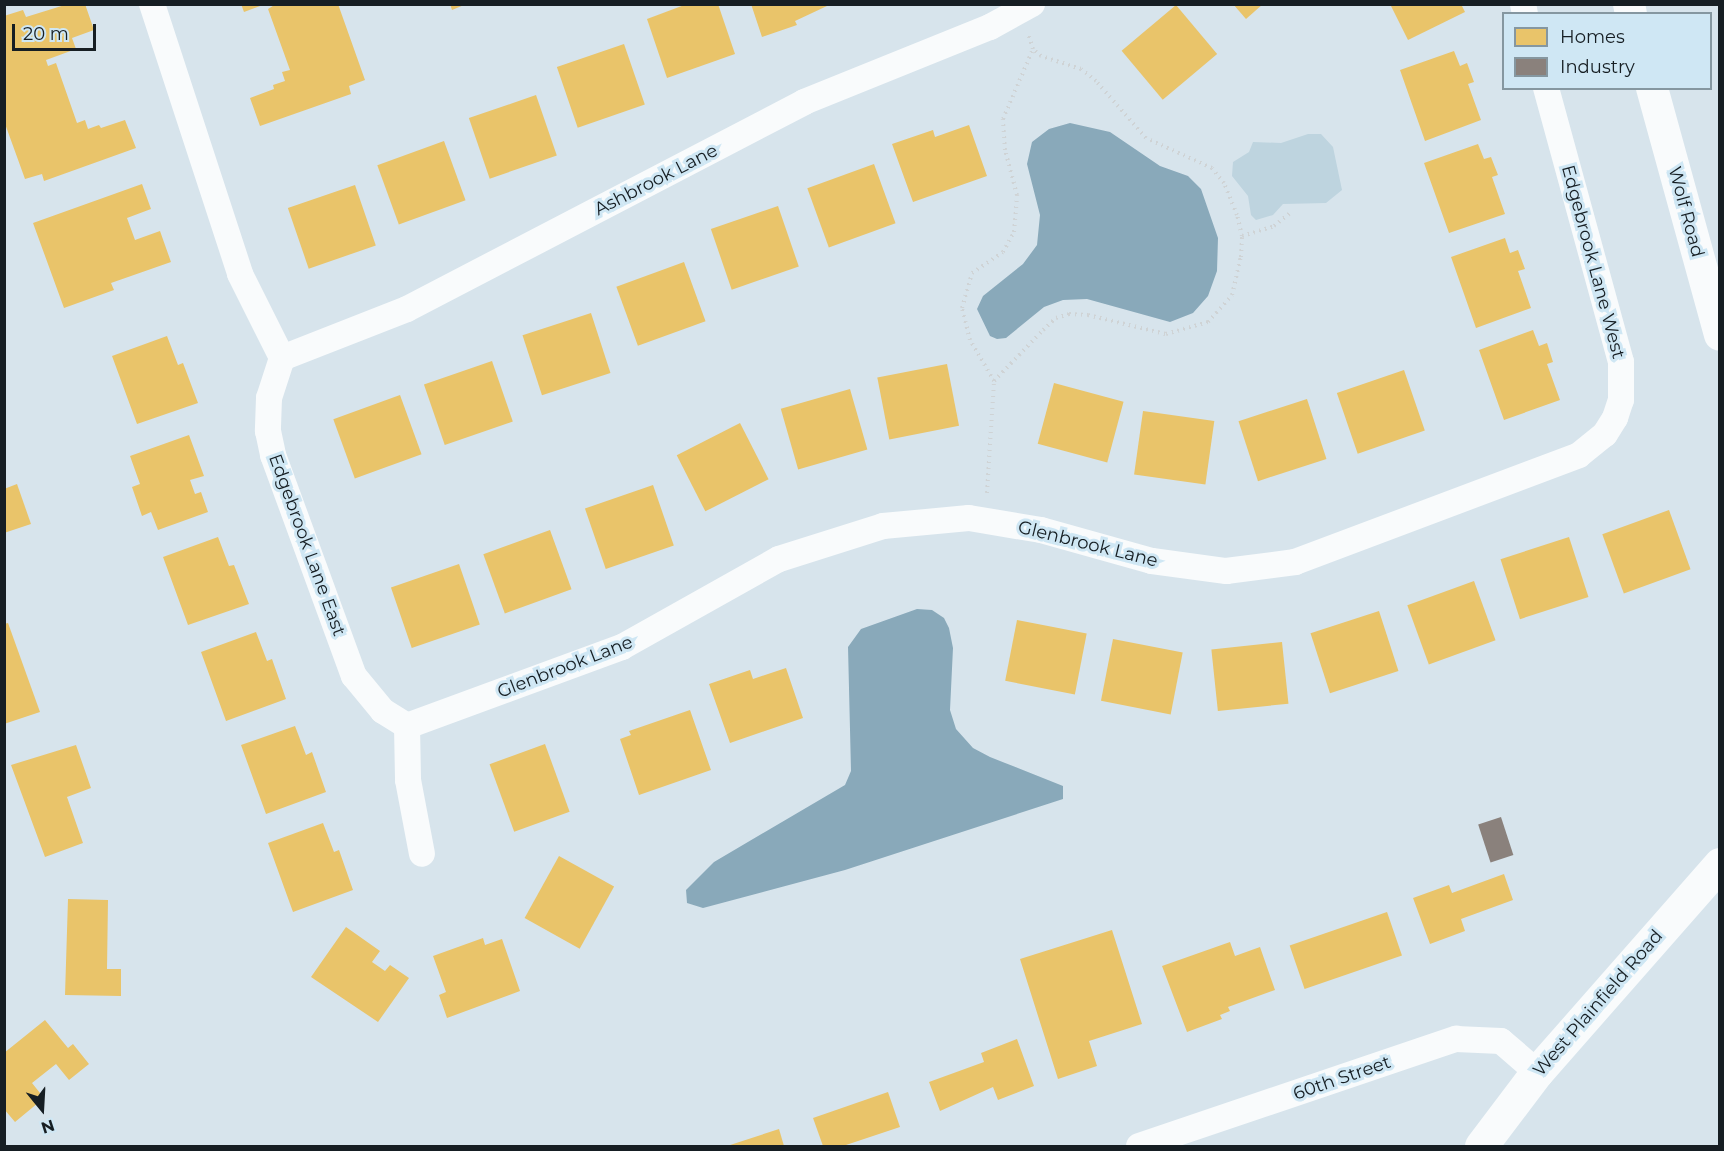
<!DOCTYPE html>
<style>
body{margin:0}
#map{position:relative;width:1724px;height:1151px;overflow:hidden;background:#d7e4ec;font-family:Montserrat,sans-serif}
div>[style]{position:absolute}
[style*='--x']{left:calc(var(--x)*1px);top:calc(var(--y)*1px);width:calc(var(--w)*1px);rotate:calc(var(--a)*1deg)}
.green>*{inset:0;background:#bed4df}
.water>*{inset:0;background:#89a9ba}
.homes>*{inset:0;background:#e9c46a;transform-origin:0 0}
.industry>*{inset:0;background:#8a817c;transform-origin:0 0}
.path>*{height:4px;margin-top:-2px;transform-origin:0;background:repeating-linear-gradient(90deg,#cfd3d5 0 1.5px,transparent 0 6px)}
.minor>*{height:26px;margin:-13px;padding:0 13px;transform-origin:13px;border-radius:13px;background:#f9fbfc}
.tertiary>*{height:32px;margin:-16px;padding:0 16px;transform-origin:16px;border-radius:16px;background:#f9fbfc}
.secondary>*{height:33px;margin:-16.5px;padding:0 16.5px;transform-origin:16.5px;border-radius:16.5px;background:#f9fbfc}
span{translate:-50% -50%;white-space:nowrap;text-align:center;line-height:1.15;-webkit-text-stroke:6px #cfe7f4;paint-order:stroke}
.street-label{font-size:18px;color:#161e23}
.frame{position:absolute;inset:0;border:6px solid #161e23;pointer-events:none}
.legend{position:absolute;left:1502px;top:12px;width:210px;height:78px;box-sizing:border-box;background:#cfe7f4;border:2px solid #8597a0;margin:0;padding:8px 10px;list-style:none;font-size:18px;color:#161e23}
.legend li{display:flex;align-items:center;gap:12px;height:30px}
.legend b{width:30px;border:2px solid #8597a0}
.north{position:absolute;left:12px;top:1079px;width:60px;height:60px;-webkit-text-stroke:4px #cfe7f4;paint-order:stroke;rotate:162deg;font-size:16px;font-weight:700;line-height:24px;text-align:center;color:#161e23}
.north::after{content:'';display:block;margin:auto;width:21px;height:27px;background:#161e23;clip-path:polygon(50% 0,100% 100%,50% 72%,0 100%)}
.scale{position:absolute;left:12px;top:24px;width:84px;height:27px;box-sizing:border-box;border:3px solid #161e23;border-top:0;padding-left:8px;font-size:18px;line-height:21px;white-space:nowrap;color:#161e23;-webkit-text-stroke:4px #cfe7f4;paint-order:stroke}
</style>
<div id="map">
<div class="green">
<i style="clip-path:polygon(1308px 134px,1321px 134px,1333px 147px,1342px 190px,1326px 203px,1283px 204px,1273px 215px,1256px 220px,1251px 215px,1248px 196px,1232px 176px,1233px 162px,1249px 152px,1253px 142px,1281px 143px)"></i>
</div>
<div class="water">
<i style="clip-path:polygon(1070px 123px,1110px 132px,1160px 166px,1188px 176px,1201px 189px,1218px 238px,1217px 271px,1208px 296px,1193px 313px,1170px 322px,1087px 299px,1063px 300px,1044px 307px,1006px 338px,997px 339px,990px 336px,977px 309px,983px 296px,1023px 264px,1037px 245px,1040px 215px,1027px 164px,1032px 142px,1049px 129px)"></i>
<i style="clip-path:polygon(917px 609px,932px 610px,944px 618px,949px 628px,953px 648px,950px 710px,956px 729px,973px 748px,990px 757px,1063px 786px,1063px 799px,845px 870px,703px 908px,687px 903px,686px 890px,714px 862px,845px 785px,851px 771px,848px 647px,861px 629px)"></i>
</div>
<div class="homes">
<i style="clip-path:polygon(68px 4px,85px 4px,94px 30px,72px 38px,76px 49px,46px 60px,48px 66px,56px 63px,77px 123px,85px 120px,88px 129px,99px 125px,101px 128px,125px 120px,136px 148px,44px 181px,42px 174px,25px 179px,4px 121px,4px 16px,23px 10px,26px 17px)"></i>
<i style="clip-path:polygon(241px 4px,263px 4px,263px 5px,244px 12px)"></i>
<i style="clip-path:polygon(276px 4px,338px 4px,365px 80px,349px 86px,351px 94px,260px 126px,250px 98px,274px 89px,273px 85px,285px 81px,282px 72px,290px 70px,268px 9px)"></i>
<i style="clip-path:polygon(450px 4px,464px 4px,464px 5px,452px 10px)"></i>
<i style="clip-path:polygon(687px 4px,718px 4px,735px 54px,667px 78px,647px 19px)"></i>
<i style="clip-path:polygon(751px 4px,826px 4px,827px 6px,795px 21px,797px 25px,762px 37px)"></i>
<i style="clip-path:polygon(1233px 4px,1263px 4px,1246px 19px)"></i>
<i style="clip-path:polygon(1390px 4px,1461px 4px,1465px 12px,1408px 40px)"></i>
<i style="left:1176px;top:5px;width:64px;height:71px;rotate:50deg"></i>
<i style="left:624px;top:44px;width:64px;height:71px;rotate:71deg"></i>
<i style="clip-path:polygon(1454px 51px,1460px 66px,1467px 63px,1474px 82px,1468px 84px,1481px 120px,1425px 141px,1400px 70px)"></i>
<i style="left:536px;top:95px;width:64px;height:71px;rotate:71deg"></i>
<i style="clip-path:polygon(969px 125px,987px 176px,913px 202px,892px 144px,933px 130px,935px 137px)"></i>
<i style="left:444px;top:141px;width:63px;height:71px;rotate:70deg"></i>
<i style="clip-path:polygon(1478px 144px,1484px 159px,1491px 157px,1498px 175px,1492px 177px,1505px 214px,1449px 233px,1424px 163px)"></i>
<i style="left:874px;top:164px;width:63px;height:71px;rotate:70deg"></i>
<i style="clip-path:polygon(142px 184px,151px 209px,127px 218px,135px 240px,160px 231px,171px 262px,111px 283px,114px 290px,64px 308px,33px 223px)"></i>
<i style="left:355px;top:185px;width:64px;height:71px;rotate:71deg"></i>
<i style="left:778px;top:206px;width:64px;height:71px;rotate:71deg"></i>
<i style="clip-path:polygon(1505px 238px,1510px 253px,1518px 250px,1525px 269px,1518px 271px,1531px 308px,1476px 328px,1451px 257px)"></i>
<i style="left:684px;top:262px;width:63px;height:72px;rotate:70deg"></i>
<i style="left:591px;top:313px;width:63px;height:72px;rotate:72deg"></i>
<i style="clip-path:polygon(1533px 330px,1539px 346px,1547px 343px,1553px 362px,1547px 364px,1560px 400px,1504px 420px,1479px 350px)"></i>
<i style="clip-path:polygon(167px 336px,178px 365px,183px 363px,198px 403px,137px 424px,112px 356px)"></i>
<i style="left:492px;top:361px;width:64px;height:72px;rotate:71deg"></i>
<i style="left:947px;top:364px;width:63px;height:71px;rotate:79deg"></i>
<i style="left:1404px;top:370px;width:64px;height:71px;rotate:71deg"></i>
<i style="left:1054px;top:383px;width:72px;height:63px;rotate:15deg"></i>
<i style="left:850px;top:389px;width:63px;height:72px;rotate:74deg"></i>
<i style="left:400px;top:395px;width:63px;height:71px;rotate:70deg"></i>
<i style="left:1307px;top:399px;width:63px;height:72px;rotate:72deg"></i>
<i style="left:1143px;top:411px;width:72px;height:64px;rotate:8deg"></i>
<i style="left:740px;top:423px;width:63px;height:71px;rotate:63deg"></i>
<i style="clip-path:polygon(189px 435px,204px 476px,190px 480px,195px 494px,201px 492px,208px 512px,158px 530px,151px 512px,142px 516px,132px 487px,140px 484px,130px 456px)"></i>
<i style="clip-path:polygon(17px 484px,31px 524px,4px 533px,4px 489px)"></i>
<i style="left:653px;top:485px;width:64px;height:72px;rotate:71deg"></i>
<i style="left:1669px;top:510px;width:63px;height:71px;rotate:70deg"></i>
<i style="left:550px;top:530px;width:63px;height:71px;rotate:70deg"></i>
<i style="clip-path:polygon(218px 537px,229px 566px,234px 565px,249px 604px,188px 625px,163px 557px)"></i>
<i style="left:1569px;top:537px;width:63px;height:72px;rotate:72deg"></i>
<i style="left:459px;top:564px;width:64px;height:72px;rotate:71deg"></i>
<i style="left:1474px;top:581px;width:63px;height:71px;rotate:70deg"></i>
<i style="left:1379px;top:611px;width:63px;height:72px;rotate:72deg"></i>
<i style="left:1017px;top:620px;width:71px;height:62px;rotate:11deg"></i>
<i style="clip-path:polygon(8px 623px,40px 712px,4px 724px,4px 624px)"></i>
<i style="clip-path:polygon(256px 632px,267px 661px,272px 659px,286px 699px,226px 721px,201px 652px)"></i>
<i style="left:1113px;top:639px;width:71px;height:63px;rotate:11deg"></i>
<i style="left:1282px;top:642px;width:62px;height:71px;rotate:84deg"></i>
<i style="clip-path:polygon(786px 668px,803px 718px,730px 743px,709px 684px,750px 670px,753px 679px)"></i>
<i style="clip-path:polygon(690px 710px,711px 770px,639px 795px,620px 739px,631px 735px,629px 731px)"></i>
<i style="clip-path:polygon(295px 726px,306px 755px,312px 752px,326px 792px,266px 814px,241px 745px)"></i>
<i style="left:545px;top:744px;width:72px;height:59px;rotate:70deg"></i>
<i style="clip-path:polygon(76px 745px,91px 788px,67px 797px,83px 843px,45px 857px,11px 765px)"></i>
<i style="clip-path:polygon(323px 823px,334px 852px,339px 850px,353px 890px,293px 912px,268px 843px)"></i>
<i style="left:559px;top:856px;width:63px;height:71px;rotate:29deg"></i>
<i style="clip-path:polygon(1504px 874px,1513px 900px,1461px 919px,1465px 931px,1430px 944px,1413px 898px,1449px 885px,1452px 893px)"></i>
<i style="clip-path:polygon(68px 899px,108px 900px,107px 969px,121px 969px,121px 996px,65px 995px)"></i>
<i style="left:1387px;top:912px;width:46px;height:103px;rotate:71deg"></i>
<i style="clip-path:polygon(346px 927px,380px 951px,372px 962px,385px 971px,390px 965px,409px 978px,378px 1022px,311px 977px)"></i>
<i style="clip-path:polygon(1112px 930px,1142px 1024px,1089px 1041px,1097px 1066px,1058px 1079px,1020px 959px)"></i>
<i style="clip-path:polygon(483px 938px,485px 945px,502px 939px,520px 991px,447px 1018px,439px 995px,446px 992px,433px 956px)"></i>
<i style="clip-path:polygon(1230px 942px,1235px 956px,1260px 947px,1275px 990px,1228px 1007px,1230px 1011px,1220px 1015px,1222px 1019px,1187px 1032px,1162px 966px)"></i>
<i style="clip-path:polygon(45px 1020px,68px 1048px,73px 1044px,89px 1064px,69px 1080px,56px 1064px,32px 1083px,44px 1098px,15px 1122px,4px 1109px,4px 1053px)"></i>
<i style="clip-path:polygon(1017px 1039px,1034px 1086px,998px 1100px,993px 1087px,940px 1111px,929px 1082px,984px 1062px,981px 1053px)"></i>
<i style="clip-path:polygon(888px 1092px,900px 1127px,843px 1146px,823px 1146px,813px 1118px)"></i>
<i style="clip-path:polygon(779px 1129px,784px 1146px,727px 1146px)"></i>
</div>
<div class="industry">
<i style="left:1501px;top:817px;width:40px;height:24px;rotate:72deg"></i>
</div>
<div class="path">
<i style="--x:1242;--y:236;--w:34;--a:-17"></i>
<i style="--x:1274;--y:226;--w:22;--a:-39"></i>
<i style="--x:994;--y:381;--w:48;--a:-120.3"></i>
<i style="--x:970;--y:340;--w:33;--a:-104"></i>
<i style="--x:962;--y:308;--w:36;--a:-74"></i>
<i style="--x:972;--y:273;--w:37;--a:-34"></i>
<i style="--x:1003;--y:252;--w:23;--a:-61"></i>
<i style="--x:1014;--y:232;--w:37;--a:-85"></i>
<i style="--x:1017;--y:195;--w:47;--a:-104.9"></i>
<i style="--x:1005;--y:150;--w:31;--a:-94"></i>
<i style="--x:1003;--y:119;--w:76;--a:-66.8"></i>
<i style="--x:987;--y:493;--w:112;--a:-86.4"></i>
<i style="--x:994;--y:381;--w:71;--a:-46.1"></i>
<i style="--x:1043;--y:330;--w:18;--a:-43"></i>
<i style="--x:1056;--y:318;--w:14;--a:-17"></i>
<i style="--x:1069;--y:314;--w:19;--a:3"></i>
<i style="--x:1088;--y:315;--w:80;--a:13.7"></i>
<i style="--x:1166;--y:334;--w:44;--a:-15.9"></i>
<i style="--x:1208;--y:322;--w:36;--a:-48"></i>
<i style="--x:1232;--y:295;--w:39;--a:-77"></i>
<i style="--x:1241;--y:257;--w:21;--a:-87"></i>
<i style="--x:1242;--y:236;--w:22;--a:-103"></i>
<i style="--x:1237;--y:215;--w:35;--a:-112"></i>
<i style="--x:1224;--y:183;--w:19;--a:-129"></i>
<i style="--x:1212;--y:168;--w:72;--a:-155.6"></i>
<i style="--x:1146;--y:138;--w:76;--a:-131.3"></i>
<i style="--x:1096;--y:81;--w:19;--a:-141"></i>
<i style="--x:1081;--y:69;--w:42;--a:-162"></i>
<i style="--x:1041;--y:56;--w:11;--a:-139"></i>
<i style="--x:1033;--y:49;--w:16;--a:-108"></i>
</div>
<div class="minor">
<i style="--x:152;--y:4;--w:284;--a:71.9"></i>
<i style="--x:240;--y:274;--w:94;--a:63.4"></i>
<i style="--x:282;--y:358;--w:42;--a:108"></i>
<i style="--x:269;--y:398;--w:33;--a:92"></i>
<i style="--x:268;--y:431;--w:25;--a:78"></i>
<i style="--x:273;--y:455;--w:235;--a:69.9"></i>
<i style="--x:354;--y:676;--w:45;--a:50.4"></i>
<i style="--x:383;--y:711;--w:28;--a:32"></i>
<i style="--x:1523;--y:4;--w:10;--a:79"></i>
<i style="--x:282;--y:358;--w:134;--a:-21.4"></i>
<i style="--x:407;--y:309;--w:448;--a:-27.5"></i>
<i style="--x:804;--y:102;--w:201;--a:-22"></i>
<i style="--x:990;--y:27;--w:48;--a:-28.7"></i>
<i style="--x:407;--y:726;--w:229;--a:-20.2"></i>
<i style="--x:622;--y:647;--w:180;--a:-29.3"></i>
<i style="--x:779;--y:559;--w:109;--a:-17.6"></i>
<i style="--x:883;--y:526;--w:86;--a:-5.3"></i>
<i style="--x:969;--y:518;--w:73;--a:9.5"></i>
<i style="--x:1041;--y:530;--w:115;--a:15.6"></i>
<i style="--x:1152;--y:561;--w:75;--a:7.7"></i>
<i style="--x:1226;--y:571;--w:70;--a:-7.4"></i>
<i style="--x:1295;--y:562;--w:303;--a:-20.6"></i>
<i style="--x:1579;--y:455;--w:33;--a:-39"></i>
<i style="--x:1605;--y:434;--w:19;--a:-58"></i>
<i style="--x:1615;--y:418;--w:19;--a:-72"></i>
<i style="--x:1621;--y:400;--w:38;--a:-90"></i>
<i style="--x:1621;--y:362;--w:284;--a:-105.3"></i>
<i style="--x:407;--y:726;--w:54;--a:88.9"></i>
<i style="--x:408;--y:780;--w:75;--a:79.3"></i>
<i style="--x:1139;--y:1146;--w:335;--a:-18.7"></i>
<i style="--x:1456;--y:1039;--w:45;--a:2.5"></i>
<i style="--x:1501;--y:1041;--w:48;--a:40.7"></i>
</div>
<div class="tertiary">
<i style="--x:1629;--y:4;--w:10;--a:79"></i>
<i style="--x:1652;--y:88;--w:256;--a:74.6"></i>
</div>
<div class="secondary">
<i style="--x:1481;--y:1146;--w:93;--a:-52.9"></i>
<i style="--x:1537;--y:1072;--w:277;--a:-48.7"></i>
</div>
<div class="street-label">
<span style="left:656px;top:180px;rotate:-27deg">Ashbrook Lane</span>
<span style="left:1686px;top:212px;rotate:75deg">Wolf Road</span>
<span style="left:1593px;top:262px;rotate:75deg">Edgebrook Lane West</span>
<span style="left:1088px;top:544px;rotate:14deg">Glenbrook Lane</span>
<span style="left:307px;top:545px;rotate:70deg">Edgebrook Lane East</span>
<span style="left:565px;top:667px;rotate:-21deg">Glenbrook Lane</span>
<span style="left:1598px;top:1003px;rotate:-49deg">West Plainfield Road</span>
<span style="left:1342px;top:1078px;rotate:-19deg">60th Street</span>
</div>
<div class="frame"></div>
<ul class="legend">
<li><b style="height:16px;background:#e9c46a"></b>Homes</li>
<li><b style="height:16px;background:#8a817c"></b>Industry</li>
</ul>
<div class="north">N</div>
<div class="scale">20 m</div>
</div>
